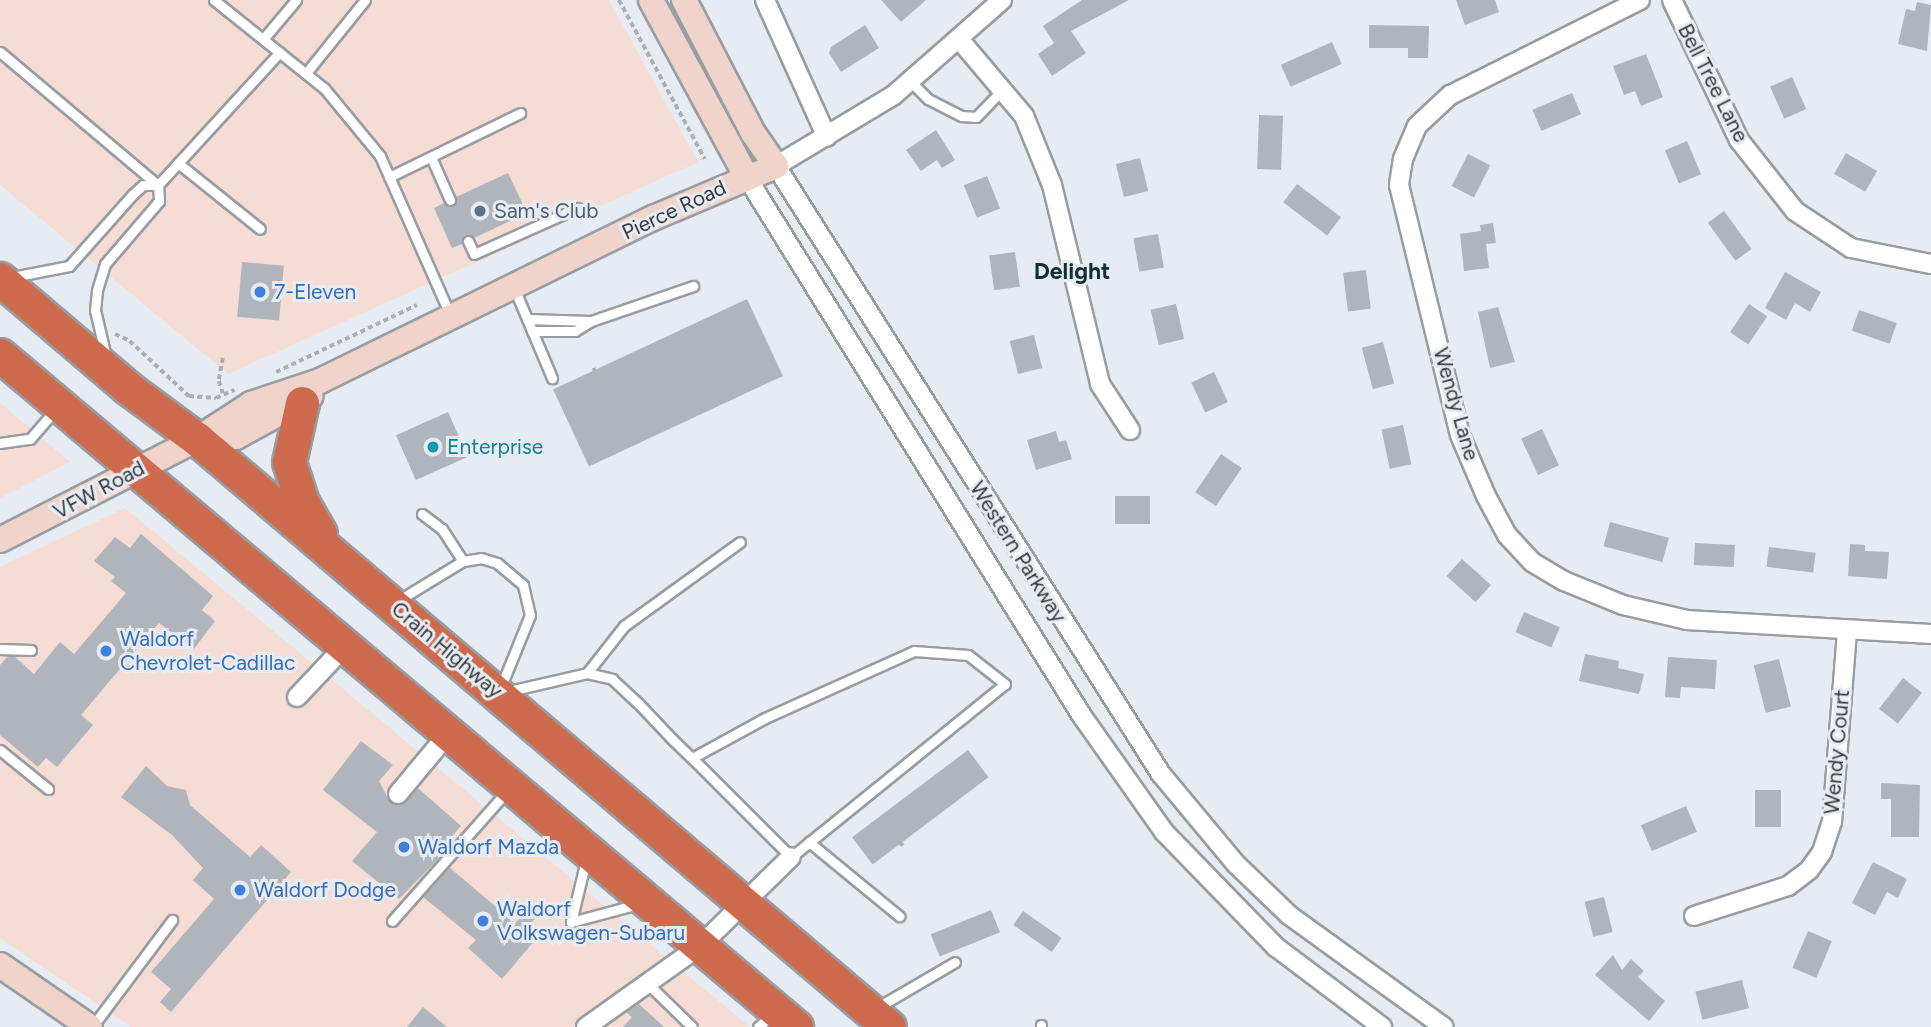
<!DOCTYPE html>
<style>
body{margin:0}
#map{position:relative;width:1931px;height:1027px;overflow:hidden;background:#e7ecf2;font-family:Figtree,sans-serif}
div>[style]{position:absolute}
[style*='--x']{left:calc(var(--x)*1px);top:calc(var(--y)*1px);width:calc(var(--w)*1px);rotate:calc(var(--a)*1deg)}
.commercial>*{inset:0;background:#f5dcd4}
.building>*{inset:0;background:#b0b5bb;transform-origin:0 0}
.path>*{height:3.5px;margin-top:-1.75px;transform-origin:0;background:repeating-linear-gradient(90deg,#abafb4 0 5px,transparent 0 8.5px)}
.roads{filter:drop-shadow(2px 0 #989da2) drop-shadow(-2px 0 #989da2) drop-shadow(0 2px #989da2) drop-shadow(0 -2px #989da2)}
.lane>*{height:9px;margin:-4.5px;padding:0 4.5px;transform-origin:4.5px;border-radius:4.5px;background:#fff}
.street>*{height:18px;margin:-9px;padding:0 9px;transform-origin:9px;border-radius:9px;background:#fff}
.secondary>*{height:24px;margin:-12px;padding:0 12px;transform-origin:12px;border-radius:12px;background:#f0d3ca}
.highway>*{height:33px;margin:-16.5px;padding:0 16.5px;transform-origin:16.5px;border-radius:16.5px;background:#ce6b4f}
.dots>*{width:19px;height:19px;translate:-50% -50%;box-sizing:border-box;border:4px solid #e7ecf2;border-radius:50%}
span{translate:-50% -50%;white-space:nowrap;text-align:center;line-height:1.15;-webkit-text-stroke:6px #e7ecf2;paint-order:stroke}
.street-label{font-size:21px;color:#37393b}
.service-label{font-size:21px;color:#4e5e75}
.left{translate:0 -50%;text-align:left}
.shop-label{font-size:21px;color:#366cbe}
.culture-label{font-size:21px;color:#0d838f}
.neighbourhood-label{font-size:23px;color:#112e39;font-weight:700}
</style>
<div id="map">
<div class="commercial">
<i style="clip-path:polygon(0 0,609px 0,698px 162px,228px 374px,0 185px)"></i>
<i style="clip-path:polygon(0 403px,70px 462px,0 498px)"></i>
<i style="clip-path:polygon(125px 508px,750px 1027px,131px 1027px,0 938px,0 567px)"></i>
</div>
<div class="building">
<i style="clip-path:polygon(881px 0,926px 0,901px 22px)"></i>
<i style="clip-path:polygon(1082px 0,1129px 0,1071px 31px,1086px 53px,1052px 76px,1038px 54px,1054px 43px,1043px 26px)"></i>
<i style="clip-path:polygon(1456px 0,1495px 0,1499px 12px,1465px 25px)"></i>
<i style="clip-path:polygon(1917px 2px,1931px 5px,1927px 51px,1898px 44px,1906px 9px,1915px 11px)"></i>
<i style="clip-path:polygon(865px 25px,879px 48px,841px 72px,829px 53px,831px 47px)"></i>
<i style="clip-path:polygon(1369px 25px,1429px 26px,1428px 58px,1408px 58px,1408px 48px,1369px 48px)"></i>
<i style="left:1332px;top:42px;width:24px;height:56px;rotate:66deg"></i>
<i style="clip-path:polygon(1646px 54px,1663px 97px,1641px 106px,1635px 91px,1624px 95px,1613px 66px)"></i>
<i style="left:1792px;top:77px;width:35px;height:24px;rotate:66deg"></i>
<i style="left:1572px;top:93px;width:23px;height:43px;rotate:67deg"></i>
<i style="left:1259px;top:115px;width:24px;height:54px;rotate:2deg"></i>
<i style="clip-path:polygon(936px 130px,955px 160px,942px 168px,937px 160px,921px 171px,906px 150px)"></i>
<i style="left:1687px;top:141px;width:36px;height:24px;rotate:67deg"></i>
<i style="left:1846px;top:153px;width:36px;height:24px;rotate:30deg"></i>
<i style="left:1468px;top:154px;width:25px;height:36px;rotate:27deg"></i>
<i style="left:1140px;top:158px;width:34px;height:25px;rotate:76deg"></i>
<i style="clip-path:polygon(508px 173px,527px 213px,474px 238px,464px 235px,462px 244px,452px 248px,434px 208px,444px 203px,453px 206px,456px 197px)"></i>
<i style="left:987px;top:176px;width:35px;height:25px;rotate:68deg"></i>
<i style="left:1297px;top:184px;width:55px;height:23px;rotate:37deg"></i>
<i style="left:1724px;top:211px;width:47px;height:20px;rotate:54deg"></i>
<i style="clip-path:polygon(1493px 223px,1496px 243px,1486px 244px,1489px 268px,1464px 271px,1460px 234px,1481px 231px,1480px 225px)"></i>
<i style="left:1158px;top:234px;width:34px;height:25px;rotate:80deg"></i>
<i style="left:1015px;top:252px;width:35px;height:26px;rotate:82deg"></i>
<i style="left:242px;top:262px;width:42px;height:55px;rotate:5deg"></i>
<i style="left:1366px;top:270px;width:39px;height:23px;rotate:83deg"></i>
<i style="clip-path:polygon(1785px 272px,1821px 292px,1810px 312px,1795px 303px,1786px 320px,1765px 308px)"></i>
<i style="left:747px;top:299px;width:85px;height:214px;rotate:65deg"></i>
<i style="left:1176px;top:304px;width:36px;height:26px;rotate:77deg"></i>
<i style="left:1749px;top:304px;width:22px;height:34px;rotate:34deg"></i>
<i style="clip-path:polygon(1498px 307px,1515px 362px,1490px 368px,1478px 312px)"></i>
<i style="left:1859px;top:310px;width:40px;height:22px;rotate:19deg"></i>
<i style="left:1034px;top:335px;width:34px;height:25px;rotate:76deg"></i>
<i style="left:1383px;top:342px;width:43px;height:22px;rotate:75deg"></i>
<i style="left:1214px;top:372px;width:33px;height:25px;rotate:65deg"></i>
<i style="left:448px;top:412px;width:49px;height:57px;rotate:66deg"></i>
<i style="left:1403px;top:425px;width:40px;height:22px;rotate:78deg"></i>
<i style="left:1542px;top:429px;width:40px;height:23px;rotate:65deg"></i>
<i style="clip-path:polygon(1056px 431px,1059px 442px,1066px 440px,1072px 459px,1036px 470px,1027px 440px)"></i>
<i style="left:1221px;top:454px;width:25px;height:46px;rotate:34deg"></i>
<i style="left:1115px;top:496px;width:35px;height:28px"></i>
<i style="left:1610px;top:522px;width:61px;height:25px;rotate:15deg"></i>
<i style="clip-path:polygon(141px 534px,213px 596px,202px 610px,215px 621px,194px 649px,159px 623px,81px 715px,93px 725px,57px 767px,46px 758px,38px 767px,0 735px,0 665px,8px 656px,14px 656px,34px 674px,60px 642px,74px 654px,126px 593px,111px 581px,115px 577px,94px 561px,115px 537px,130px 548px)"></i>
<i style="left:1695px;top:543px;width:40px;height:22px;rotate:3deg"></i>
<i style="clip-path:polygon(1850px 544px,1865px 545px,1865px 551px,1889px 552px,1887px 579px,1848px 576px)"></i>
<i style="left:1769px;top:547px;width:47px;height:20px;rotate:7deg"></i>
<i style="left:1462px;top:559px;width:39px;height:23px;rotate:42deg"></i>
<i style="left:1524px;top:612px;width:39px;height:22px;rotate:23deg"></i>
<i style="clip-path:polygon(1585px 654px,1619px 661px,1618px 668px,1644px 674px,1639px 694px,1579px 681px)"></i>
<i style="clip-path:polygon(1668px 657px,1717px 660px,1715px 689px,1681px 687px,1680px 698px,1665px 697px)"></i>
<i style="left:1779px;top:659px;width:49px;height:26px;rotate:76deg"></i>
<i style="left:1903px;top:678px;width:24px;height:39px;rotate:38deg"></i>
<i style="clip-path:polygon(361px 741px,393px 765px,379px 781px,390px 802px,403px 804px,418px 788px,461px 826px,436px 855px,439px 858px,399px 899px,352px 861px,377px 832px,323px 790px)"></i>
<i style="left:968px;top:750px;width:34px;height:145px;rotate:53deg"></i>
<i style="clip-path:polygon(146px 766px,167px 786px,186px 790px,190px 805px,250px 857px,261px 845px,291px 872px,171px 1012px,160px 1002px,171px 989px,151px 972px,214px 899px,193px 880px,203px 868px,172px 835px,121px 797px)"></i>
<i style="clip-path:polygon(1881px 783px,1920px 785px,1919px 837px,1891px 837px,1891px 799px,1881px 799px)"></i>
<i style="left:1755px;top:790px;width:26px;height:37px"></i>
<i style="left:1686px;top:806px;width:28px;height:49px;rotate:67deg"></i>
<i style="clip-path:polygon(1873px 862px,1907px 879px,1898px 898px,1887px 892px,1875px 915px,1852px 903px)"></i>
<i style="clip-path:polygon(449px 867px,515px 923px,535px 904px,542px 909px,525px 931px,535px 940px,502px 979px,468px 948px,476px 940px,423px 897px)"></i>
<i style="left:1604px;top:897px;width:36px;height:20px;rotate:76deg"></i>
<i style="left:991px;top:910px;width:24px;height:65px;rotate:68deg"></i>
<i style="left:1023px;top:911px;width:47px;height:17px;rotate:35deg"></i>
<i style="left:1808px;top:931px;width:26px;height:40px;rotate:23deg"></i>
<i style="clip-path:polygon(1613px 955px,1622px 970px,1631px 959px,1644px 971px,1638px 977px,1665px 1001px,1649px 1021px,1595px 975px)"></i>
<i style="left:1742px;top:980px;width:29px;height:48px;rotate:76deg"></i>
<i style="clip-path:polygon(639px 1004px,664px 1027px,623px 1027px,632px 1017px,626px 1012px)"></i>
<i style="clip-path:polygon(423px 1007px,447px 1027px,407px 1027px)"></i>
</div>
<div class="path">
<i style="--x:619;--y:0;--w:181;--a:61.6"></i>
<i style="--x:115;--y:334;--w:17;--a:25"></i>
<i style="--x:130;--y:341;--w:81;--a:43"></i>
<i style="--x:189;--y:396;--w:27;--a:4"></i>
<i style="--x:216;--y:398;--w:20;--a:-24"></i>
<i style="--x:223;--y:358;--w:23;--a:100"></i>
<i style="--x:219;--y:381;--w:13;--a:72"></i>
<i style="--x:594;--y:368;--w:3;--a:72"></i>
<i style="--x:276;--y:372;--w:156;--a:-25.4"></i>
<i style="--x:900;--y:842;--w:5;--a:53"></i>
</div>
<div class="roads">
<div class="lane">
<i style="--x:214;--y:0;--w:141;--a:38.7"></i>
<i style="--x:324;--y:88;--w:88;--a:50.5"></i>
<i style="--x:380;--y:156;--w:176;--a:66.2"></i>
<i style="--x:264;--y:38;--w:50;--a:-49.9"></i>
<i style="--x:0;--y:52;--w:207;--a:40.1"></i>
<i style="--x:158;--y:185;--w:16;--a:86"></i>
<i style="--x:159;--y:201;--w:83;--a:130.6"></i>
<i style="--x:105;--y:264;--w:28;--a:107"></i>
<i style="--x:97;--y:291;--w:19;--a:96"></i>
<i style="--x:95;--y:310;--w:48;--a:76.8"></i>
<i style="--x:306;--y:73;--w:94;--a:-51.1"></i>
<i style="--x:911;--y:82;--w:24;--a:45"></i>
<i style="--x:928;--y:99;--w:38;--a:27"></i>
<i style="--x:962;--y:116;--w:14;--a:4"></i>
<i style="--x:976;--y:117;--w:37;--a:-46"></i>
<i style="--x:431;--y:157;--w:47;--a:66.2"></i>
<i style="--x:178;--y:163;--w:105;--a:38.8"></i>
<i style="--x:389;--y:177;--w:146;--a:-26"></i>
<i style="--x:468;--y:241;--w:14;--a:65"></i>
<i style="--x:474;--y:254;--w:113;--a:-24.1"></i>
<i style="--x:12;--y:277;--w:58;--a:-10.9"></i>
<i style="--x:69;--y:266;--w:96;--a:-48.4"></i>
<i style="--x:133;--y:194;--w:13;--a:-42"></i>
<i style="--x:143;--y:185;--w:15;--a:0"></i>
<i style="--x:158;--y:185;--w:180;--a:-47.5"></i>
<i style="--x:514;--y:288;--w:98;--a:67.1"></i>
<i style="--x:527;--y:319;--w:64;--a:1.8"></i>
<i style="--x:532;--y:331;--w:43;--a:0"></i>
<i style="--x:575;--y:331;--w:19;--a:-32"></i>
<i style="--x:591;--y:321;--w:108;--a:-18.9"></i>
<i style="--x:0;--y:443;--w:30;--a:-8"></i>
<i style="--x:30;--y:439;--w:38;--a:-49"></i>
<i style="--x:422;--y:514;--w:25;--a:37"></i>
<i style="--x:442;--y:529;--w:38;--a:57"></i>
<i style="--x:399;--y:600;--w:75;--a:-31.4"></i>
<i style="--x:463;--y:561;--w:18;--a:-9"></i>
<i style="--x:481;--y:558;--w:17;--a:17"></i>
<i style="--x:497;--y:563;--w:34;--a:40"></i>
<i style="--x:523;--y:585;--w:31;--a:77"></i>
<i style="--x:530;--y:615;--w:80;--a:112.1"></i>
<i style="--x:0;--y:649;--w:31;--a:2"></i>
<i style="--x:587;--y:673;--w:60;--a:-51.8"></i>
<i style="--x:624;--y:626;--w:143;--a:-35.9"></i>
<i style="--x:505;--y:692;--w:84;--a:-13"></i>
<i style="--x:587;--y:673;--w:26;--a:13"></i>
<i style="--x:612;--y:679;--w:35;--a:43"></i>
<i style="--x:638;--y:703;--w:50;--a:46.6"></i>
<i style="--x:672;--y:739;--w:28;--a:44"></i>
<i style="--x:692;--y:758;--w:140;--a:45"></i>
<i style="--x:791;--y:857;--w:275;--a:-39"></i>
<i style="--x:1005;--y:684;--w:47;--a:-141.9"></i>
<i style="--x:968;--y:655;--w:54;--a:-175.8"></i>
<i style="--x:914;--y:651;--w:163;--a:155.8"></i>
<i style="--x:765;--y:718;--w:83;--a:151.3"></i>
<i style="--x:0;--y:750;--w:62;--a:39.1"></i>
<i style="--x:809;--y:842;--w:117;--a:39.4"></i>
<i style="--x:586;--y:860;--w:64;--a:103.6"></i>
<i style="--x:571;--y:922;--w:69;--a:-15"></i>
<i style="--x:392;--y:921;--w:174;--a:-48.5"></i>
<i style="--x:647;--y:983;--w:63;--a:44.4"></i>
<i style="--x:878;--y:1007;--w:89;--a:-30.3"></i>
<i style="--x:92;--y:1027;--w:134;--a:-53.2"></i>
<i style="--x:758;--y:1027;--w:20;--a:-41"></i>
<i style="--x:1041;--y:1027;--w:2;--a:-90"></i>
</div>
<div class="street">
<i style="--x:765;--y:0;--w:150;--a:65.7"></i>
<i style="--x:1002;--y:0;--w:144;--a:138.7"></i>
<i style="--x:894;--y:95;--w:138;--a:149"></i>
<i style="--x:776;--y:166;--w:720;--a:57.66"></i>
<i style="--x:1161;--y:774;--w:117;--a:50.2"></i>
<i style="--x:1236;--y:864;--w:74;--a:43.9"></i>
<i style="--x:1289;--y:915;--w:191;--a:35.9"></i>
<i style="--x:1640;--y:0;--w:212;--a:153.4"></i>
<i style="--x:1450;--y:95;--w:45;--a:136.8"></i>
<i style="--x:1417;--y:126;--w:36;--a:113"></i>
<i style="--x:1403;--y:159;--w:26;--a:99"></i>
<i style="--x:1399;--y:185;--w:257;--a:76.3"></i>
<i style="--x:1460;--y:435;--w:66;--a:66.9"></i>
<i style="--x:1486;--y:496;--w:44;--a:61.7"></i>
<i style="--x:1507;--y:535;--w:37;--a:47"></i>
<i style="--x:1532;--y:562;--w:37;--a:31"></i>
<i style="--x:1564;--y:581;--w:64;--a:22.1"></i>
<i style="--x:1623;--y:605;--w:66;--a:13.2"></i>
<i style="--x:1687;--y:620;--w:244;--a:3.3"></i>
<i style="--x:1672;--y:0;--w:155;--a:64.4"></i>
<i style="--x:1739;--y:140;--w:90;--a:51.7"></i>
<i style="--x:1795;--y:211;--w:67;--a:33.5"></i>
<i style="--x:1851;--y:248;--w:82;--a:11.3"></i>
<i style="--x:959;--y:39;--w:101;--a:49.8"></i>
<i style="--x:1024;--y:116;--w:74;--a:67.9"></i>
<i style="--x:1052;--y:185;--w:205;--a:76.4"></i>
<i style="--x:1100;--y:384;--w:55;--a:56.9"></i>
<i style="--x:746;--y:176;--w:636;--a:58.11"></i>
<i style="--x:1082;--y:716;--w:142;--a:54.7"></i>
<i style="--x:1164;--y:832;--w:161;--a:45.8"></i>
<i style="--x:1276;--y:947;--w:133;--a:37"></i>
<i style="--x:297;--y:697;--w:70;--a:-46.7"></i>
<i style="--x:398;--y:794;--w:78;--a:-50.2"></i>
<i style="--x:1694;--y:916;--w:99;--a:-17.7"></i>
<i style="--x:1788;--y:886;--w:26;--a:-37"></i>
<i style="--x:1809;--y:870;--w:22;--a:-54"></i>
<i style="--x:1822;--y:852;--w:32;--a:-72"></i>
<i style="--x:1832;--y:822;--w:193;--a:-85.5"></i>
<i style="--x:586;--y:1027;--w:140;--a:-35.4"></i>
<i style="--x:700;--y:946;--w:127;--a:-44.4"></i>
</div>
<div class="secondary">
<i style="--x:651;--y:0;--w:200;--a:61.6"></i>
<i style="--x:197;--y:439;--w:39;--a:-3"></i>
<i style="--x:236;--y:437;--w:85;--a:-28.7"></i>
<i style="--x:0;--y:540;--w:221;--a:-27.1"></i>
<i style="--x:197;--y:439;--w:64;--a:-32.9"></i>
<i style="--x:251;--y:404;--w:73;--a:-18.4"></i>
<i style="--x:320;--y:381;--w:371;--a:-26.1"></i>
<i style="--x:653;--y:218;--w:134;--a:-22.9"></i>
<i style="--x:776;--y:166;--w:40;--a:-124.9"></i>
<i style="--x:753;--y:133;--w:150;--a:-117.4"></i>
<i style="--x:0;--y:965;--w:109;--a:34.6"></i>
</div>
<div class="highway">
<i style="--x:0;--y:279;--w:168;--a:40.4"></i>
<i style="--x:128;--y:388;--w:86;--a:36.5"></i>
<i style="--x:197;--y:439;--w:908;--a:40.35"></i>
<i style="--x:0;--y:355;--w:1042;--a:40.17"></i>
<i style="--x:302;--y:403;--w:60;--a:102.4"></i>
<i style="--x:289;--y:462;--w:42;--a:72"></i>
<i style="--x:302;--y:502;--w:36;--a:60"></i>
</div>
</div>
<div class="dots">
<i style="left:480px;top:211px;background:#5c6f8a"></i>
<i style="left:260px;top:292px;background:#3f7fe0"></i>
<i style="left:433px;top:447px;background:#0f9aa8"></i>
<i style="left:106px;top:651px;background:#3f7fe0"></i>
<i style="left:404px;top:847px;background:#3f7fe0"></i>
<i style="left:240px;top:890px;background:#3f7fe0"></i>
<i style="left:483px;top:921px;background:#3f7fe0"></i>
</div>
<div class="street-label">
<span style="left:1713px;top:83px;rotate:63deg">Bell Tree Lane</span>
<span style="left:674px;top:210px;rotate:-25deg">Pierce Road</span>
<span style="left:1456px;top:404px;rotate:74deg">Wendy Lane</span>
<span style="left:99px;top:490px;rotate:-28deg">VFW Road</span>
<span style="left:1018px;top:552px;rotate:58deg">Western Parkway</span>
<span style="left:447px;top:650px;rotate:40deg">Crain Highway</span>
<span style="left:1837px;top:752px;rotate:-85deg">Wendy Court</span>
</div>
<div class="service-label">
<span class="left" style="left:494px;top:211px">Sam's Club</span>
</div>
<div class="shop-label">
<span class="left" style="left:274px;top:292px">7-Eleven</span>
<span class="left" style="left:120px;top:651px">Waldorf<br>Chevrolet-Cadillac</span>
<span class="left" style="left:418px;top:847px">Waldorf Mazda</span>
<span class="left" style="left:254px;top:890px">Waldorf Dodge</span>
<span class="left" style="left:497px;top:921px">Waldorf<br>Volkswagen-Subaru</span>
</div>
<div class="culture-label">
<span class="left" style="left:447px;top:447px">Enterprise</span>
</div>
<div class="neighbourhood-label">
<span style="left:1072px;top:271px">Delight</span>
</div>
</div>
